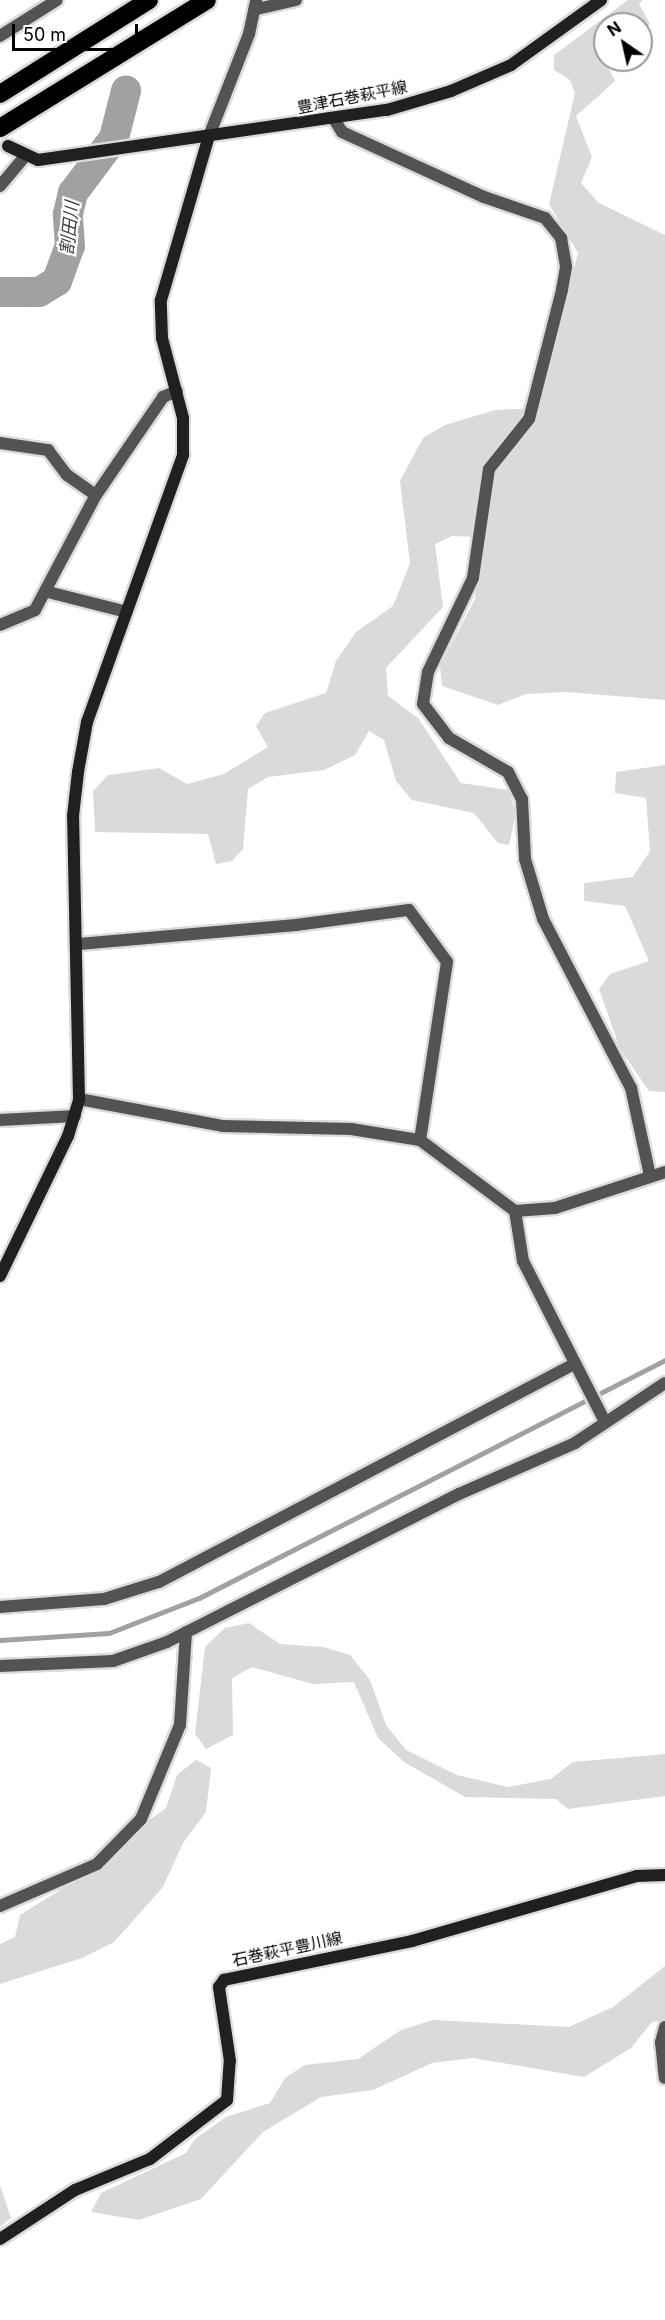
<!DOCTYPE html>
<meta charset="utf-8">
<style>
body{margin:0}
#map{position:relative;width:665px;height:2320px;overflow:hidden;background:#fff;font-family:Inter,"Noto Sans JP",sans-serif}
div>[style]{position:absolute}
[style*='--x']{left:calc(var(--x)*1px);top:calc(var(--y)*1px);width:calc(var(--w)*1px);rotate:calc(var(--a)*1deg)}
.green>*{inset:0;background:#dadada}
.stream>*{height:5px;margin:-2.5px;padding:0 2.5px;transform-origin:2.5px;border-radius:2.5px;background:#a1a1a1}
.river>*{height:30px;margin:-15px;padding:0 15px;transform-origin:15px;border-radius:15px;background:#a1a1a1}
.roads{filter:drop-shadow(2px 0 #dbdbdb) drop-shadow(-2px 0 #dbdbdb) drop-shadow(0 2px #dbdbdb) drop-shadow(0 -2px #dbdbdb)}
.street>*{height:12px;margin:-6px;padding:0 6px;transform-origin:6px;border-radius:6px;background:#535353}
.secondary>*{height:12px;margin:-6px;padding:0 6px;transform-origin:6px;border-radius:6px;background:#202020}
.highway>*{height:18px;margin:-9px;padding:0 9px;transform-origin:9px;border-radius:9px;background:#000}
span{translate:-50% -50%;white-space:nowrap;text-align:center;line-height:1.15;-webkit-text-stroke:4.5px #fff;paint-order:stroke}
.street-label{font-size:16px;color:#000}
.water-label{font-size:18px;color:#424242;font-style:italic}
.north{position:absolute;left:593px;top:12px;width:60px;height:60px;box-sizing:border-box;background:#fff;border:2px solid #999;border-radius:50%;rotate:326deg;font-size:16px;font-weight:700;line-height:24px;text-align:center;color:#000}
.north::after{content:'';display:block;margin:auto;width:21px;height:27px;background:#000;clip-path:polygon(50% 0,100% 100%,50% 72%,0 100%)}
.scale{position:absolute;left:12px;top:24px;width:126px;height:27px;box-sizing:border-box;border:3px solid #000;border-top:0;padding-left:8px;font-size:18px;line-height:21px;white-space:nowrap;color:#000;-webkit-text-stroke:4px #fff;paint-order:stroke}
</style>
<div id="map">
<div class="green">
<i style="clip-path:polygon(628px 0,643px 0,639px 4px,650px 24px,641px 31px,641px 24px,605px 24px,605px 61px,615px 81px,576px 116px,592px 157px,581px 183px,599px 203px,665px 235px,665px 700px,566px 692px,526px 694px,498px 705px,442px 686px,440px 666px,475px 599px,483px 537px,452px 536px,435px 544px,443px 607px,386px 668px,388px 696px,418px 718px,461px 783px,509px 790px,516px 814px,509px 845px,498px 843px,474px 813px,412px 800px,396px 781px,384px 740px,369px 731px,355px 755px,324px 770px,268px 777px,248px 789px,243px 849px,232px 861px,216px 864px,208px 834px,95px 832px,93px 791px,108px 775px,159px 768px,187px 784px,224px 774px,268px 747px,256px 726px,265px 713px,326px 693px,336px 661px,356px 632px,393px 606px,410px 563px,400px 481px,423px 438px,445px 425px,495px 410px,537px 408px,578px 253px,549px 204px,575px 93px,570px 80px,554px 70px,554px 55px)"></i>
<i style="clip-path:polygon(665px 765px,665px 1092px,649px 1091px,620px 1049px,599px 989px,610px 974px,649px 961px,625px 906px,584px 901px,584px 883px,633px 877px,650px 851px,646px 798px,615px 793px,616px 772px)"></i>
<i style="clip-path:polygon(249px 1623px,280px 1644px,324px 1647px,350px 1655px,370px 1680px,386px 1725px,406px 1750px,457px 1775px,508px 1787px,551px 1779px,573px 1762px,665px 1754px,665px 1796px,568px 1809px,556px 1799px,465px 1797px,404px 1762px,378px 1738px,354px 1682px,313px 1684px,252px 1667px,232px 1678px,233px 1735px,206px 1749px,195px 1734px,205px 1647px,225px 1628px)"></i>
<i style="clip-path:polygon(196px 1760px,211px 1768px,206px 1812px,183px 1843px,163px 1887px,114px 1942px,82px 1958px,0 1984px,0 1944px,15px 1937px,20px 1915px,121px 1852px,140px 1827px,166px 1808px,177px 1775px)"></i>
<i style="clip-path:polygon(665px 1966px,665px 2020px,652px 2022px,631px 2048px,584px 2077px,473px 2058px,432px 2063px,373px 2090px,321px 2097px,263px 2132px,201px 2199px,139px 2220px,91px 2212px,101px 2193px,186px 2153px,195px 2139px,226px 2117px,270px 2103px,285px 2078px,305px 2065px,358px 2059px,401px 2030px,433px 2020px,569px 2027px,613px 2007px)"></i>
<i style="clip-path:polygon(0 2185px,11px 2218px,0 2227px)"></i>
</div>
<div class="stream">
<i style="--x:0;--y:1640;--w:109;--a:-3.7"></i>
<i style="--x:109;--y:1633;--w:97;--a:-21.3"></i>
<i style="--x:199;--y:1598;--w:523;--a:-27.05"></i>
</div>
<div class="river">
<i style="--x:0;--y:292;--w:39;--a:0"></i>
<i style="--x:39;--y:292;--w:21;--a:-31"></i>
<i style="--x:57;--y:281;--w:37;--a:-70"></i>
<i style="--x:70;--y:246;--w:32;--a:-94"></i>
<i style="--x:68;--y:214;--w:22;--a:-77"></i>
<i style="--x:73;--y:193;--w:69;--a:-53.3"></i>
<i style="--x:114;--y:138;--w:49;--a:-75.7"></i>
</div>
<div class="roads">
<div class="street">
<i style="--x:257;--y:9;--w:40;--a:-13"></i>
<i style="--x:0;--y:36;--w:67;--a:-32.3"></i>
<i style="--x:334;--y:119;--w:15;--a:58"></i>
<i style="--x:342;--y:132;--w:156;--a:24.6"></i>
<i style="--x:484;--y:197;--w:65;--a:19"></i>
<i style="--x:545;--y:218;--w:26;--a:51"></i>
<i style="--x:561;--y:238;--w:29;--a:80"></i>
<i style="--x:566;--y:267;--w:23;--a:100"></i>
<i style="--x:562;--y:290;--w:133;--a:104.3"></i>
<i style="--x:529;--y:419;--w:64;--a:128.7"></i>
<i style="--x:489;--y:469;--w:110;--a:98.4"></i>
<i style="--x:473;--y:578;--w:104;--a:115.6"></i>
<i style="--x:428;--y:672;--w:32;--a:99"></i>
<i style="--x:423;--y:704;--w:43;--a:52.6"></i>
<i style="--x:449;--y:738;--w:68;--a:30"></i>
<i style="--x:508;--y:772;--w:30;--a:63"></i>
<i style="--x:522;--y:799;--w:60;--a:87.1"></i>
<i style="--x:525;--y:859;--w:63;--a:73.3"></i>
<i style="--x:543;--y:919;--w:191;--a:62.5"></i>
<i style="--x:631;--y:1088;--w:90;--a:77.8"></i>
<i style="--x:209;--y:136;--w:110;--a:-68.6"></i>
<i style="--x:249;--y:34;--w:35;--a:-78"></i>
<i style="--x:0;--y:186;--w:38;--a:-50"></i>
<i style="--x:0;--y:443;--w:49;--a:8.3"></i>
<i style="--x:48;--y:450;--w:31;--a:53"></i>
<i style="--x:67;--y:475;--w:35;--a:35"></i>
<i style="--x:48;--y:592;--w:81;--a:14.2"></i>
<i style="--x:0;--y:625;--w:38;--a:-23"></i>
<i style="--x:35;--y:610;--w:130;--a:-62.1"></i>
<i style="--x:96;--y:495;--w:119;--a:-55.6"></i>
<i style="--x:163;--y:397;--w:15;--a:-23"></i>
<i style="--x:79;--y:944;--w:218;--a:-5"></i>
<i style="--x:296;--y:925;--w:114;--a:-7.6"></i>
<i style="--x:409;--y:910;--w:64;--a:53.8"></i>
<i style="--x:447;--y:962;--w:180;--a:98.6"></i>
<i style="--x:79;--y:1099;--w:147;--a:10.6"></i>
<i style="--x:223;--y:1126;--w:128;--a:1.3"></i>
<i style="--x:351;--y:1129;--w:70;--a:9.1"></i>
<i style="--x:420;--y:1140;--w:119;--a:36.8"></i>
<i style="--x:515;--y:1211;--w:40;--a:-4.3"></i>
<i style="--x:555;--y:1208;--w:116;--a:-18.1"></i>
<i style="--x:0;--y:1120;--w:75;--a:-3.1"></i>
<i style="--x:515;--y:1211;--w:51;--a:80.9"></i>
<i style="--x:523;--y:1261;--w:176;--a:63"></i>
<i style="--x:0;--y:1607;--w:104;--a:-4.4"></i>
<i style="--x:104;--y:1599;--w:58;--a:-17.2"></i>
<i style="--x:159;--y:1582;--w:470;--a:-27.7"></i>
<i style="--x:0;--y:1666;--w:113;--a:-2.5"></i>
<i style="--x:113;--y:1661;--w:57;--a:-19.4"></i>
<i style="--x:167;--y:1642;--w:327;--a:-26.9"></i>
<i style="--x:459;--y:1494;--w:127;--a:-23.7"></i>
<i style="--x:575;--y:1443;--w:108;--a:-33.7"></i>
<i style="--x:0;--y:1906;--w:106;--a:-23.4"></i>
<i style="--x:97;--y:1864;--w:63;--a:-45.6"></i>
<i style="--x:141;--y:1819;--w:102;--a:-67.5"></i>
<i style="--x:180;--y:1725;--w:93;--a:-86.3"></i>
<i style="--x:665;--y:2027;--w:16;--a:105"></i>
<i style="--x:661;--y:2042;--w:36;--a:84"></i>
</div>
<div class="secondary">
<i style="--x:8;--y:146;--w:33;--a:25"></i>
<i style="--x:38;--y:160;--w:353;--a:-8.2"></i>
<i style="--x:387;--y:110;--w:67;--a:-16.5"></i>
<i style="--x:451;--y:91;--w:65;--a:-23.4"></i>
<i style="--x:511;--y:65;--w:111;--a:-35.8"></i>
<i style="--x:0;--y:1276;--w:156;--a:-64.1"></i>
<i style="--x:68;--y:1136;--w:39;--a:-73"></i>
<i style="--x:79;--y:1099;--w:283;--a:-91.2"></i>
<i style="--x:73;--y:816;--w:44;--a:-83.5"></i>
<i style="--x:78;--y:772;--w:51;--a:-79.8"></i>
<i style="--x:87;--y:722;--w:284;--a:-70.2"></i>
<i style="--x:183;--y:455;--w:37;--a:-90"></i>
<i style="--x:183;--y:418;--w:83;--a:-104.7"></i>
<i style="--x:162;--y:338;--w:38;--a:-92"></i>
<i style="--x:161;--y:300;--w:171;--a:-73.7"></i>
<i style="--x:0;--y:2239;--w:90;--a:-33.2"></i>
<i style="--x:75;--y:2190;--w:81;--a:-22.5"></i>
<i style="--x:150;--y:2159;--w:97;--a:-37.5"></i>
<i style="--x:227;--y:2100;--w:39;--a:-86"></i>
<i style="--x:230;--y:2061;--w:75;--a:-98.5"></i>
<i style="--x:219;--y:1987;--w:9;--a:-54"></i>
<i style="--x:224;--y:1980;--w:192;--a:-11.7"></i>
<i style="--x:412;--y:1941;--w:234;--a:-16.1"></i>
<i style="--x:637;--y:1876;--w:28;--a:-2"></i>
</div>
<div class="highway">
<i style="--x:0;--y:94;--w:176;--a:-32.2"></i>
<i style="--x:0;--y:128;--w:243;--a:-31.7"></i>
</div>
</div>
<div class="street-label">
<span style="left:352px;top:97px;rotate:-11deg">豊津石巻萩平線</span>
<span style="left:287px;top:1949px;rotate:-12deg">石巻萩平豊川線</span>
</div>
<div class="water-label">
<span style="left:70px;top:228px;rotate:-84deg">割田川</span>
</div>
<div class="north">N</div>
<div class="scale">50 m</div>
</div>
